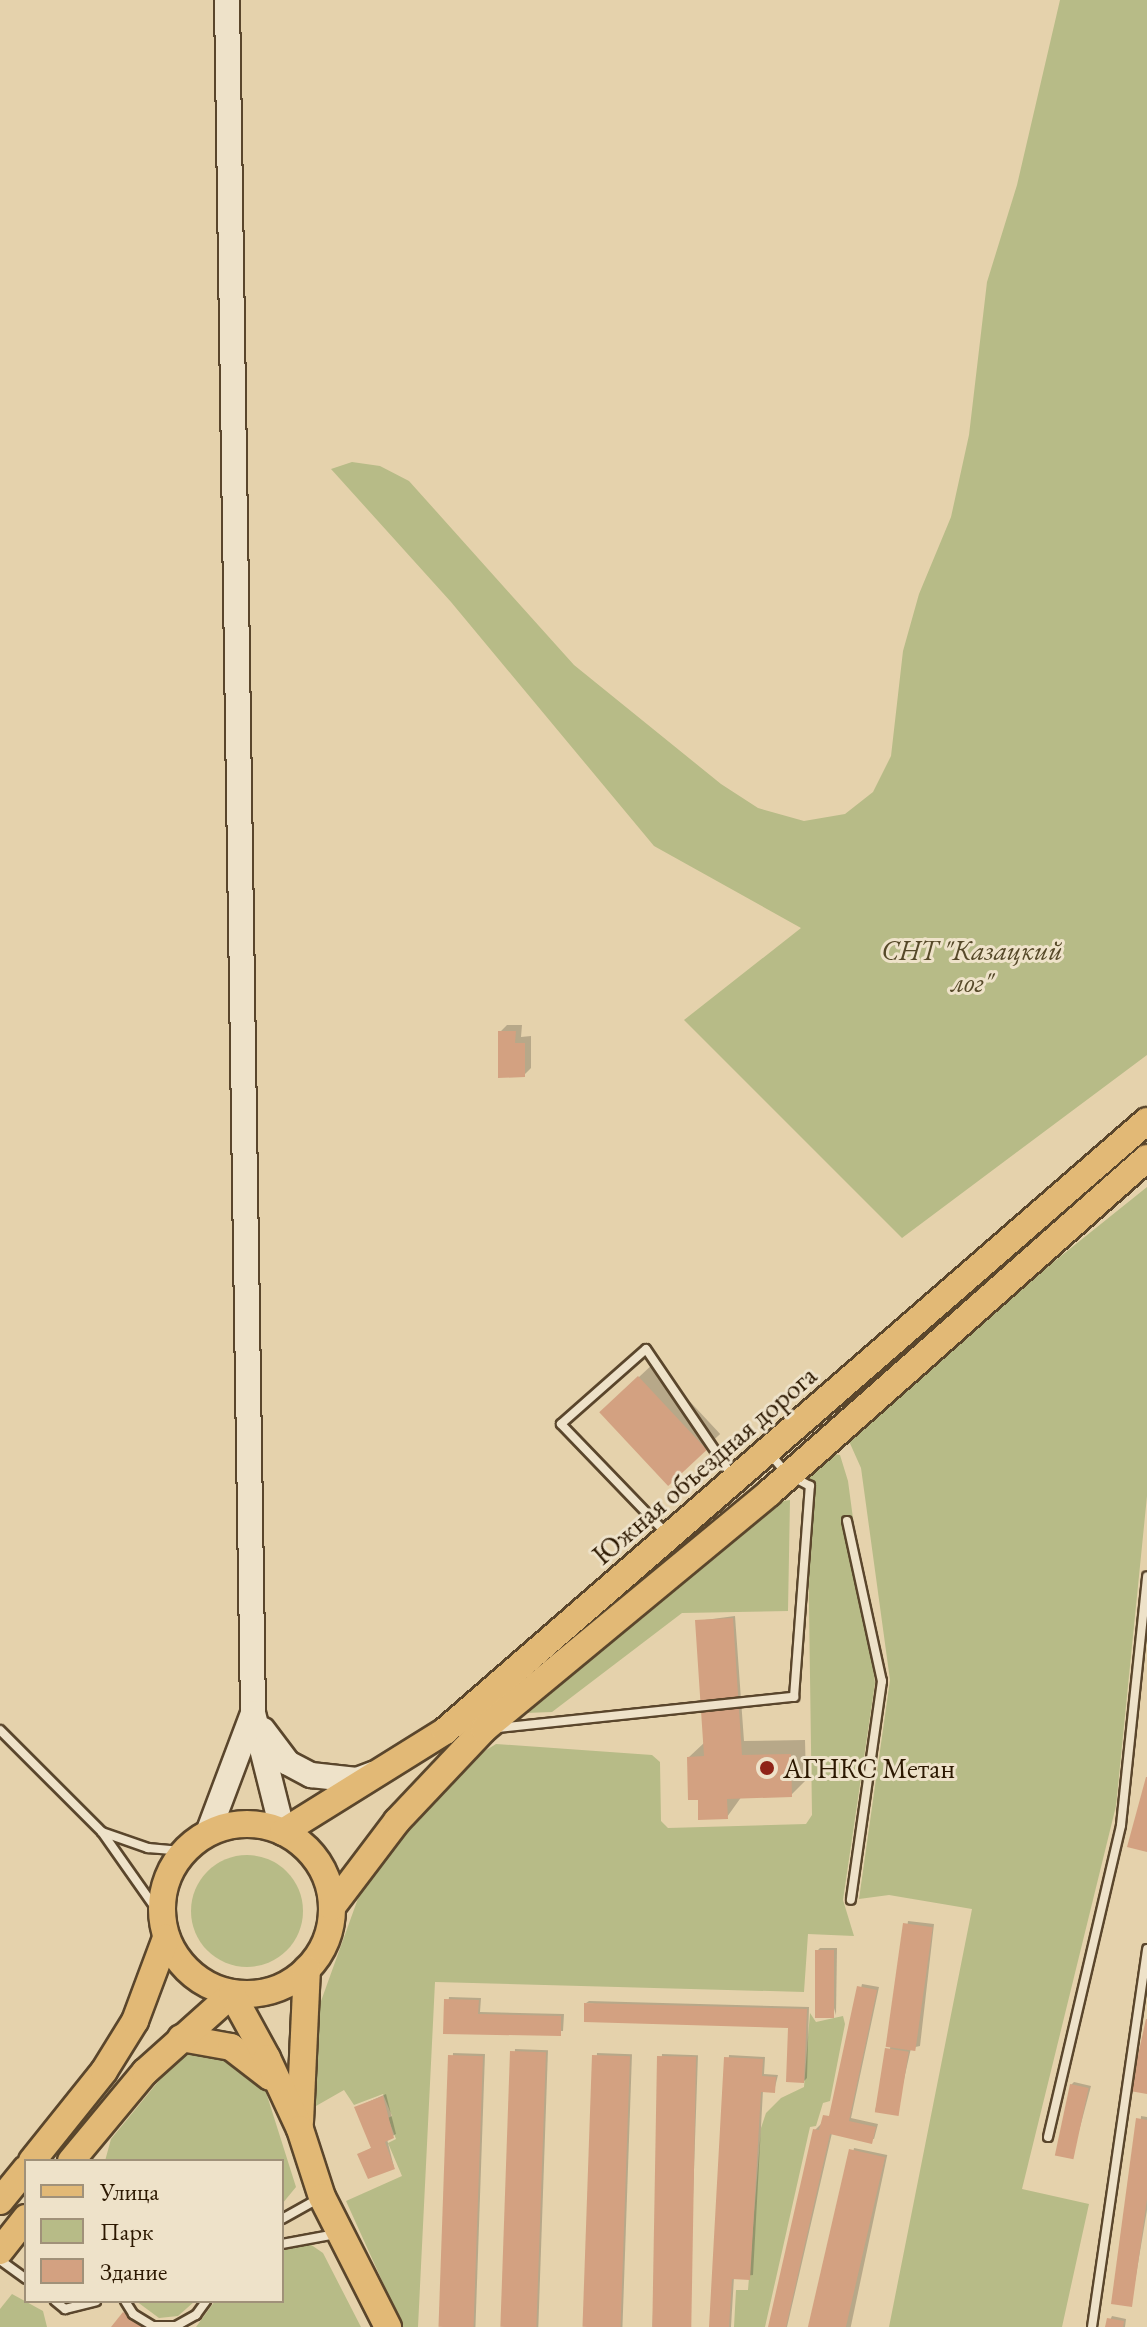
<!DOCTYPE html>
<meta charset="utf-8">
<style>
body{margin:0}
#map{position:relative;width:1147px;height:2327px;overflow:hidden;background:#e5d2ac;font-family:"EB Garamond",serif}
div>[style]{position:absolute}
[style*='--x']{left:calc(var(--x)*1px);top:calc(var(--y)*1px);width:calc(var(--w)*1px);rotate:calc(var(--a)*1deg)}
.green>*{inset:0;background:#b7bb87}
.round{border-radius:50%}
.shadow>*{inset:0;background:#0003;transform-origin:0 0}
.building>*{inset:0;background:#d3a181;transform-origin:0 0}
.roads{filter:drop-shadow(2px 0 #5a462c) drop-shadow(-2px 0 #5a462c) drop-shadow(0 2px #5a462c) drop-shadow(0 -2px #5a462c)}
.lane>*{height:8px;margin:-4px;padding:0 4px;transform-origin:4px;border-radius:4px;background:#eee2c9}
.secondary>*{height:24px;margin:-12px;padding:0 12px;transform-origin:12px;border-radius:12px;background:#eee2c9}
.primary>*{height:26px;margin:-13px;padding:0 13px;transform-origin:13px;border-radius:13px;background:#e2b976}
.primary>.ring{margin:-13px;padding:0;box-sizing:content-box;background:none;border:26px solid #e2b976;border-radius:50%}
.dots>*{width:22px;height:22px;translate:-50% -50%;box-sizing:border-box;border:4px solid #eee2c9;border-radius:50%}
span{translate:-50% -50%;white-space:nowrap;text-align:center;line-height:1.15;-webkit-text-stroke:6px #eee2c9;paint-order:stroke}
.park-label{font-size:28px;color:#564929;font-style:italic}
.street-label{font-size:28px;color:#2c1801}
.poi-label{font-size:28px;color:#2c1801}
.left{translate:0 -50%;text-align:left}
.legend{position:absolute;left:24px;top:2159px;width:260px;height:144px;box-sizing:border-box;background:#eee2c9;border:2px solid #a09179;margin:0;padding:10px 14px;list-style:none;font-size:24px;color:#2c1801}
.legend li{display:flex;align-items:center;gap:16px;height:40px}
.legend b{width:40px;border:2px solid #a09179}
</style>
<div id="map">
<div class="green">
<i style="clip-path:polygon(1060px 0,1147px 0,1147px 1055px,902px 1238px,684px 1020px,801px 928px,654px 846px,451px 602px,331px 469px,352px 462px,380px 466px,409px 481px,574px 665px,721px 784px,758px 808px,804px 821px,845px 814px,873px 792px,891px 756px,903px 651px,919px 594px,951px 517px,969px 435px,987px 282px,1017px 185px)"></i>
<i style="clip-path:polygon(1147px 1187px,1147px 1496px,1116px 1806px,1022px 2189px,1089px 2204px,1062px 2327px,889px 2327px,972px 1909px,889px 1895px,859px 1899px,890px 1680px,861px 1468px,844px 1430px)"></i>
<i style="clip-path:polygon(830px 1453px,840px 1455px,848px 1481px,875px 1683px,843px 1900px,854px 1936px,808px 1934px,804px 1992px,435px 1982px,418px 2327px,403px 2327px,346px 2201px,402px 2176px,388px 2143px,396px 2139px,388px 2118px,392px 2116px,383px 2094px,354px 2105px,344px 2090px,316px 2106px,311px 2080px,316px 2015px,365px 1879px,467px 1762px,496px 1744px,652px 1755px,660px 1762px,661px 1821px,668px 1828px,806px 1824px,812px 1815px,807px 1466px)"></i>
<i style="clip-path:polygon(790px 1500px,788px 1611px,682px 1613px,552px 1712px,525px 1713px,776px 1502px)"></i>
<i class="round" style="left:191px;top:1855px;width:112px;height:112px"></i>
<i style="clip-path:polygon(810px 2013px,816px 2022px,843px 2016px,845px 2024px,830px 2101px,823px 2103px,816px 2126px,810px 2127px,765px 2327px,734px 2327px,736px 2290px,748px 2290px,761px 2128px,766px 2113px,781px 2098px,804px 2087px)"></i>
<i style="clip-path:polygon(220px 2050px,247px 2062px,265px 2089px,296px 2187px,282px 2204px,282px 2161px,105px 2161px,111px 2139px,180px 2055px)"></i>
<i style="clip-path:polygon(307px 2242px,323px 2253px,361px 2327px,196px 2327px,215px 2301px,282px 2301px,282px 2251px)"></i>
<i style="clip-path:polygon(12px 2294px,43px 2311px,47px 2327px,0 2327px,0 2309px)"></i>
<i style="clip-path:polygon(136px 2301px,195px 2301px,178px 2316px,159px 2318px)"></i>
</div>
<div class="shadow">
<i style="clip-path:polygon(507px 1025px,522px 1025px,521px 1037px,531px 1036px,531px 1068px,524px 1075px,500px 1032px)"></i>
<i style="left:654px;top:1363px;width:97px;height:71px;rotate:47deg"></i>
<i style="clip-path:polygon(735px 1616px,744px 1741px,805px 1740px,806px 1780px,791px 1795px,742px 1796px,727px 1817px,700px 1798px,689px 1757px,704px 1743px,697px 1621px)"></i>
<i style="clip-path:polygon(908px 1921px,934px 1924px,920px 2046px,911px 2048px,896px 2115px,875px 2111px,890px 2049px)"></i>
<i style="clip-path:polygon(820px 1948px,837px 1948px,836px 2015px,817px 1951px)"></i>
<i style="clip-path:polygon(862px 1984px,879px 1987px,851px 2118px,878px 2124px,874px 2139px,832px 2133px,787px 2327px,770px 2327px,815px 2130px,831px 2114px)"></i>
<i style="clip-path:polygon(449px 1997px,481px 1998px,480px 2012px,564px 2014px,563px 2031px,445px 2032px)"></i>
<i style="clip-path:polygon(589px 2001px,809px 2007px,807px 2078px,804px 2081px,790px 2026px,586px 2003px)"></i>
<i style="left:515px;top:2049px;width:33px;height:278px;rotate:2deg"></i>
<i style="left:453px;top:2053px;width:32px;height:274px;rotate:2deg"></i>
<i style="left:597px;top:2053px;width:35px;height:274px;rotate:2deg"></i>
<i style="left:662px;top:2054px;width:36px;height:273px;rotate:2deg"></i>
<i style="clip-path:polygon(729px 2055px,765px 2057px,764px 2074px,778px 2075px,774px 2091px,763px 2090px,753px 2275px,734px 2277px,731px 2327px,711px 2327px)"></i>
<i style="clip-path:polygon(1074px 2082px,1091px 2086px,1072px 2157px,1071px 2085px)"></i>
<i style="clip-path:polygon(386px 2094px,396px 2134px,387px 2139px,394px 2167px,360px 2154px,373px 2147px,357px 2107px)"></i>
<i style="clip-path:polygon(1141px 2116px,1147px 2117px,1147px 2210px,1131px 2305px)"></i>
<i style="left:854px;top:2148px;width:34px;height:184px;rotate:12deg"></i>
<i style="clip-path:polygon(128px 2310px,147px 2327px,114px 2327px)"></i>
<i style="clip-path:polygon(1112px 2316px,1126px 2319px,1125px 2327px,1107px 2327px)"></i>
</div>
<div class="building">
<i style="clip-path:polygon(498px 1031px,516px 1031px,515px 1043px,525px 1043px,525px 1077px,498px 1078px)"></i>
<i style="left:638px;top:1376px;width:101px;height:53px;rotate:47deg"></i>
<i style="clip-path:polygon(733px 1618px,742px 1755px,791px 1754px,792px 1797px,727px 1799px,728px 1819px,698px 1820px,698px 1800px,688px 1800px,687px 1757px,704px 1756px,695px 1620px)"></i>
<i style="clip-path:polygon(1146px 1777px,1147px 1777px,1147px 1852px,1127px 1847px)"></i>
<i style="left:903px;top:1923px;width:30px;height:125px;rotate:8deg"></i>
<i style="left:815px;top:1950px;width:19px;height:68px"></i>
<i style="clip-path:polygon(857px 1986px,877px 1990px,849px 2121px,876px 2127px,872px 2144px,830px 2134px,786px 2327px,768px 2327px,813px 2129px,819px 2130px,823px 2115px,829px 2116px)"></i>
<i style="clip-path:polygon(444px 1999px,479px 2000px,478px 2014px,561px 2016px,561px 2036px,443px 2034px)"></i>
<i style="clip-path:polygon(584px 2003px,807px 2009px,804px 2083px,786px 2082px,788px 2028px,584px 2022px)"></i>
<i style="clip-path:polygon(1146px 2019px,1147px 2019px,1147px 2094px,1130px 2091px)"></i>
<i style="left:885px;top:2048px;width:24px;height:65px;rotate:9deg"></i>
<i style="left:510px;top:2051px;width:36px;height:276px;rotate:2deg"></i>
<i style="left:448px;top:2055px;width:35px;height:272px;rotate:2deg"></i>
<i style="left:592px;top:2055px;width:38px;height:272px;rotate:2deg"></i>
<i style="left:657px;top:2056px;width:39px;height:271px;rotate:1deg"></i>
<i style="clip-path:polygon(724px 2057px,763px 2059px,762px 2076px,776px 2077px,775px 2093px,761px 2092px,750px 2280px,732px 2279px,729px 2327px,709px 2327px)"></i>
<i style="left:1070px;top:2084px;width:19px;height:73px;rotate:12deg"></i>
<i style="clip-path:polygon(383px 2096px,394px 2138px,385px 2142px,395px 2169px,368px 2179px,357px 2154px,371px 2148px,354px 2107px)"></i>
<i style="clip-path:polygon(1136px 2118px,1147px 2120px,1147px 2199px,1132px 2307px,1111px 2304px)"></i>
<i style="left:849px;top:2149px;width:37px;height:183px;rotate:13deg"></i>
<i style="clip-path:polygon(123px 2312px,143px 2327px,111px 2327px)"></i>
<i style="clip-path:polygon(1107px 2318px,1124px 2321px,1123px 2327px,1105px 2327px)"></i>
</div>
<div class="roads">
<div class="lane">
<i style="--x:847;--y:1521;--w:164;--a:77.7"></i>
<i style="--x:882;--y:1681;--w:221;--a:98.1"></i>
<i style="--x:665;--y:1532;--w:150;--a:-133.9"></i>
<i style="--x:561;--y:1424;--w:113;--a:-41.4"></i>
<i style="--x:646;--y:1349;--w:155;--a:55.8"></i>
<i style="--x:497;--y:1728;--w:299;--a:-6"></i>
<i style="--x:794;--y:1697;--w:212;--a:-85.7"></i>
<i style="--x:810;--y:1486;--w:26;--a:-152"></i>
<i style="--x:787;--y:1474;--w:26;--a:-130"></i>
<i style="--x:0;--y:1730;--w:144;--a:45"></i>
<i style="--x:161;--y:1916;--w:103;--a:-125.1"></i>
<i style="--x:102;--y:1832;--w:49;--a:19.2"></i>
<i style="--x:148;--y:1848;--w:36;--a:5"></i>
<i style="--x:1048;--y:2137;--w:320;--a:-76.8"></i>
<i style="--x:1121;--y:1825;--w:250;--a:-84"></i>
<i style="--x:282;--y:2219;--w:41;--a:-29.1"></i>
<i style="--x:282;--y:2244;--w:55;--a:-10.5"></i>
<i style="--x:0;--y:2260;--w:32;--a:36"></i>
<i style="--x:55;--y:2301;--w:13;--a:39"></i>
<i style="--x:65;--y:2309;--w:32;--a:-14"></i>
<i style="--x:125;--y:2301;--w:15;--a:58"></i>
<i style="--x:133;--y:2314;--w:23;--a:31"></i>
<i style="--x:153;--y:2326;--w:23;--a:0"></i>
<i style="--x:176;--y:2326;--w:23;--a:-29"></i>
<i style="--x:196;--y:2315;--w:17;--a:-54"></i>
<i style="--x:1092;--y:2327;--w:382;--a:-81.7"></i>
</div>
<div class="secondary">
<i style="--x:227;--y:0;--w:1713;--a:89.13"></i>
<i style="--x:253;--y:1713;--w:123;--a:75.9"></i>
<i style="--x:263;--y:1730;--w:41;--a:52.9"></i>
<i style="--x:288;--y:1763;--w:26;--a:28"></i>
<i style="--x:311;--y:1775;--w:46;--a:6.2"></i>
<i style="--x:357;--y:1780;--w:17;--a:-21"></i>
<i style="--x:208;--y:1833;--w:128;--a:-69.4"></i>
</div>
<div class="primary">
<i class="ring" style="left:162px;top:1824px;width:144px;height:144px"></i>
<i style="--x:283;--y:1832;--w:191;--a:-31.9"></i>
<i style="--x:445;--y:1731;--w:930;--a:-40.99"></i>
<i style="--x:332;--y:1907;--w:108;--a:-52.9"></i>
<i style="--x:397;--y:1821;--w:127;--a:-46.6"></i>
<i style="--x:484;--y:1729;--w:370;--a:-39.6"></i>
<i style="--x:769;--y:1493;--w:505;--a:-41.55"></i>
<i style="--x:181;--y:2038;--w:51;--a:10.2"></i>
<i style="--x:231;--y:2047;--w:49;--a:37.6"></i>
<i style="--x:300;--y:2122;--w:153;--a:-87.4"></i>
<i style="--x:32;--y:2161;--w:115;--a:-51.3"></i>
<i style="--x:104;--y:2071;--w:59;--a:-58.2"></i>
<i style="--x:135;--y:2021;--w:89;--a:-69.5"></i>
<i style="--x:71;--y:2161;--w:116;--a:-50.3"></i>
<i style="--x:145;--y:2072;--w:117;--a:-41.9"></i>
<i style="--x:232;--y:1994;--w:73;--a:61.3"></i>
<i style="--x:267;--y:2058;--w:78;--a:65.1"></i>
<i style="--x:300;--y:2129;--w:71;--a:72.1"></i>
<i style="--x:322;--y:2197;--w:146;--a:63.1"></i>
<i style="--x:0;--y:2201;--w:41;--a:-50.9"></i>
<i style="--x:0;--y:2251;--w:42;--a:-51.8"></i>
</div>
</div>
<div class="dots">
<i style="left:767px;top:1768px;background:#8f2418"></i>
</div>
<div class="park-label">
<span style="left:972px;top:966px">СНТ "Казацкий<br>лог"</span>
</div>
<div class="street-label">
<span style="left:704px;top:1465px;rotate:-41deg">Южная объездная дорога</span>
</div>
<div class="poi-label">
<span class="left" style="left:783px;top:1768px">АГНКС Метан</span>
</div>
<ul class="legend">
<li><b style="height:10px;background:#e2b976"></b>Улица</li>
<li><b style="height:22px;background:#b7bb87"></b>Парк</li>
<li><b style="height:22px;background:#d3a181"></b>Здание</li>
</ul>
</div>
